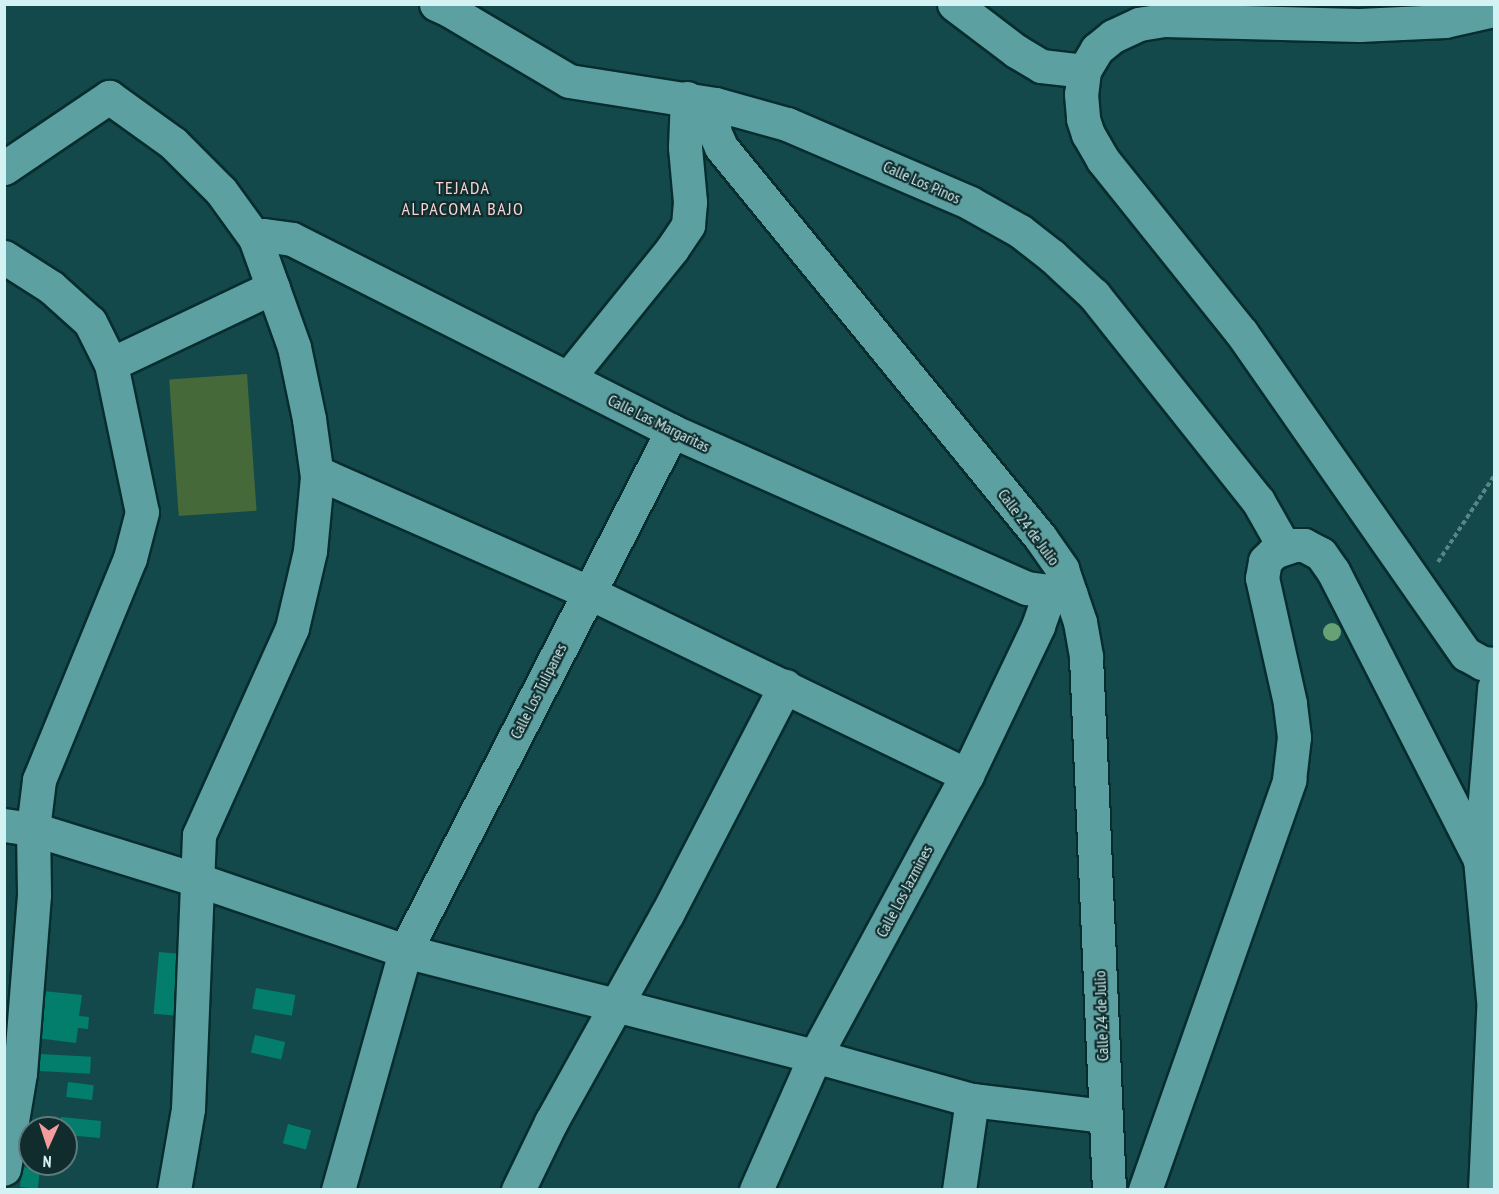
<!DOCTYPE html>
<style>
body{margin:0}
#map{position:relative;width:1499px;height:1194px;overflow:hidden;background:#13494b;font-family:"PT Sans Narrow",sans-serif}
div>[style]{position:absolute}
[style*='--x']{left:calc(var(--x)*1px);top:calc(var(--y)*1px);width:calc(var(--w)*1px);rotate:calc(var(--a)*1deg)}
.green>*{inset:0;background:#46693a;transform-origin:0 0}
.building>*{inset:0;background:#037e6c;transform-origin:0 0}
.path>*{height:4px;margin-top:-2px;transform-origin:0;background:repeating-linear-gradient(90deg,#588687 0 4.5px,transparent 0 7.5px)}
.roads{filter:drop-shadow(2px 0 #072d2e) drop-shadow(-2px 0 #072d2e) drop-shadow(0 2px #072d2e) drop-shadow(0 -2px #072d2e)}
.minor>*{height:33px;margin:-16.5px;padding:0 16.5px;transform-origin:16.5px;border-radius:16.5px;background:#5da0a2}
.trees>*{width:18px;height:18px;margin:-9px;border-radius:50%;background:#67a174}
span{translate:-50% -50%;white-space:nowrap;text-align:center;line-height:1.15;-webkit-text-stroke:4.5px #102c2d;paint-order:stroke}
.street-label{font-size:16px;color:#d2f2f3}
.neighbourhood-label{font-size:18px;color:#f8d4d4;letter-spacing:1.5px}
.frame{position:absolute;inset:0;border:6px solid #d2f2f3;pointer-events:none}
.north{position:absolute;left:18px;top:1116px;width:60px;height:60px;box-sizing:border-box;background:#102c2d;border:2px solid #5e7b7c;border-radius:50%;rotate:183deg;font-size:16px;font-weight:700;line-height:24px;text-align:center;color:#d2f2f3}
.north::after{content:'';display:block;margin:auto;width:21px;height:27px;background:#f59b9d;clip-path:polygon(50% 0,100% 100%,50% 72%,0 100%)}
</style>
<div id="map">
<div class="green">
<i style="left:247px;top:374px;width:137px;height:78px;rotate:86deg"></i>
</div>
<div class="building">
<i style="left:159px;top:952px;width:23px;height:62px;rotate:5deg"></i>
<i style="left:256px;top:988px;width:40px;height:21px;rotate:10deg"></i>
<i style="clip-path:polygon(43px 991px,82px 995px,79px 1016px,89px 1017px,88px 1029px,78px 1028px,76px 1043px,37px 1038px)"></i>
<i style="left:255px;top:1035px;width:31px;height:18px;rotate:13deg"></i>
<i style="left:40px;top:1054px;width:51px;height:17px;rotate:3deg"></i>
<i style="left:68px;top:1082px;width:26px;height:15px;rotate:7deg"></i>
<i style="clip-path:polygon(61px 1117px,101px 1121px,100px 1138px,66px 1135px,66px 1128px,60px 1128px)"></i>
<i style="left:288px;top:1124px;width:24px;height:20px;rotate:15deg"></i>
<i style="left:22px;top:1167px;width:18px;height:20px;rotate:6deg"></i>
</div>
<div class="path">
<i style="--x:1438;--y:562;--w:103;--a:-56.9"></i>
</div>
<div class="roads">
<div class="minor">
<i style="--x:436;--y:4;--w:14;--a:25"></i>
<i style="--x:449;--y:10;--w:139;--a:30.6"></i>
<i style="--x:569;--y:81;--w:148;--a:9"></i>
<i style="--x:715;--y:104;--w:75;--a:15.5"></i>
<i style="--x:787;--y:124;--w:199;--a:23.3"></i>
<i style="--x:970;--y:203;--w:57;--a:29.2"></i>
<i style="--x:1020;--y:231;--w:41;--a:38"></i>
<i style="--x:1052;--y:256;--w:57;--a:42.9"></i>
<i style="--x:1094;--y:295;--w:263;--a:51.5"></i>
<i style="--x:1258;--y:501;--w:53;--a:60.5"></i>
<i style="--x:954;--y:4;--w:78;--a:37.2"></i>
<i style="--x:1016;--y:51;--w:29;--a:31"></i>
<i style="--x:1041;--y:66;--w:43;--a:6.6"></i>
<i style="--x:1494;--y:10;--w:50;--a:167.3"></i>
<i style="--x:1445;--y:21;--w:86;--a:177.3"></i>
<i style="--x:1359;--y:25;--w:195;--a:-178.5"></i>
<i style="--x:1164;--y:20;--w:25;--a:171"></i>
<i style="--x:1139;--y:24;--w:29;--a:155"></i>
<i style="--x:1113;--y:36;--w:21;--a:141"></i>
<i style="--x:1097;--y:49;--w:26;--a:121"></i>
<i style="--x:1084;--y:71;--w:23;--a:97"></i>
<i style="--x:1081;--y:94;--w:25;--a:85"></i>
<i style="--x:1083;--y:119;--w:16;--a:72"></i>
<i style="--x:1088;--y:134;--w:30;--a:60"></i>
<i style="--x:1103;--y:160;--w:221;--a:51.3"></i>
<i style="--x:1241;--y:332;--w:393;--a:55.1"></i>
<i style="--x:1466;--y:654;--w:18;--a:29"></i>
<i style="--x:1482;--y:663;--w:12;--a:5"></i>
<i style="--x:715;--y:104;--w:27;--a:92"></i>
<i style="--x:714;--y:131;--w:17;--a:66"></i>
<i style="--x:721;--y:147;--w:504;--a:50.72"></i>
<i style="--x:1040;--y:537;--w:39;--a:55"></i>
<i style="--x:1062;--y:569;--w:56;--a:71.2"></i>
<i style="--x:1080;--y:622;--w:36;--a:80"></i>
<i style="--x:1086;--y:657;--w:533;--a:87.53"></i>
<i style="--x:4;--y:168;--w:127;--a:-34.1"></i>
<i style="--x:109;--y:97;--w:79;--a:35.7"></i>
<i style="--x:173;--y:143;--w:68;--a:45"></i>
<i style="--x:221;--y:191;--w:58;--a:54.1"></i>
<i style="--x:255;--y:238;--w:116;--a:70.3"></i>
<i style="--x:294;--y:347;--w:74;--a:78.2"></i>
<i style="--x:309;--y:419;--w:59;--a:82.1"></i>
<i style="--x:317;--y:477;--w:74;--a:95.4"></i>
<i style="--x:310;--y:551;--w:79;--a:103.2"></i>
<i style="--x:292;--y:628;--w:227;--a:114.2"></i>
<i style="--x:199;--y:835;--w:274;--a:92.3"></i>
<i style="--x:188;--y:1109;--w:82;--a:99.8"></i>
<i style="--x:255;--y:238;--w:9;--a:-18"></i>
<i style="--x:264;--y:235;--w:28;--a:8"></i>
<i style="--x:292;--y:239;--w:426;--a:26.8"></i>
<i style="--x:672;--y:431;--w:388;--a:23.9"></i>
<i style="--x:1027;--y:588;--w:44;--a:7.8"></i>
<i style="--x:4;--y:257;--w:56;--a:32.6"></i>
<i style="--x:51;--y:287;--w:52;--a:41.9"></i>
<i style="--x:90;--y:322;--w:47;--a:63.4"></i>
<i style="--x:111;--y:364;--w:151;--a:78.2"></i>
<i style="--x:142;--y:512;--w:48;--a:104.6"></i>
<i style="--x:130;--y:558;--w:240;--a:112.3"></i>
<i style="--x:39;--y:780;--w:49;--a:97"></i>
<i style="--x:33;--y:829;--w:66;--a:89.1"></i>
<i style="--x:34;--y:895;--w:179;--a:94.5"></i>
<i style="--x:20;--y:1073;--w:97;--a:99.5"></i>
<i style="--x:111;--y:364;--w:179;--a:-25.4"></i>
<i style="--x:568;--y:378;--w:166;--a:-51.1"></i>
<i style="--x:672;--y:249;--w:29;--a:-56"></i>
<i style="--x:688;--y:225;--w:23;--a:-85"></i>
<i style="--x:690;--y:202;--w:55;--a:-95.2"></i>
<i style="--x:685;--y:147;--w:49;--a:-87.7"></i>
<i style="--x:317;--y:477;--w:10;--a:0"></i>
<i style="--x:327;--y:477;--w:285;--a:23.8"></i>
<i style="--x:588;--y:592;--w:421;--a:25.8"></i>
<i style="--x:4;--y:825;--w:29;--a:8"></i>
<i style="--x:33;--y:829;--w:170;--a:17.2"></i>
<i style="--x:195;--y:879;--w:222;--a:18.9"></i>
<i style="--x:405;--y:951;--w:423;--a:14.4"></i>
<i style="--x:815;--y:1056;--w:163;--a:15.7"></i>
<i style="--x:972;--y:1100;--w:134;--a:6.9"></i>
<i style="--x:1493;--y:999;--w:140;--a:-95.3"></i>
<i style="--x:1480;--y:860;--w:173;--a:-85.3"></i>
<i style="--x:338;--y:1190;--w:248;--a:-74.3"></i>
<i style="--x:405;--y:951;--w:585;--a:-62.82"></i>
<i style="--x:518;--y:1190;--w:76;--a:-64.1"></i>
<i style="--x:551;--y:1122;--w:238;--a:-60.9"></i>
<i style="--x:667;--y:914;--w:257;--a:-62.6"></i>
<i style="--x:756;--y:1190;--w:146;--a:-66.2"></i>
<i style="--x:815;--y:1056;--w:319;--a:-61.6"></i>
<i style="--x:967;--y:775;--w:165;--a:-64.5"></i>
<i style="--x:1038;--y:626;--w:37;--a:-71"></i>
<i style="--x:959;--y:1190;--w:91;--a:-81.8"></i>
<i style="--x:1145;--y:1190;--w:435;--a:-70.6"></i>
<i style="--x:1289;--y:780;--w:43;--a:-83.4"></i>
<i style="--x:1294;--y:737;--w:34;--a:-97"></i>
<i style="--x:1290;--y:703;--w:128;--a:-102.6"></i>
<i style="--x:1262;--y:578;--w:17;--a:-80"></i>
<i style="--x:1265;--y:561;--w:13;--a:-45"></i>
<i style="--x:1274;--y:552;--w:21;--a:-19"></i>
<i style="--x:1294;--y:545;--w:10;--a:0"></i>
<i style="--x:1304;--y:545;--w:19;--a:28"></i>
<i style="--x:1321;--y:554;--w:21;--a:55"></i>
<i style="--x:1333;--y:571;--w:324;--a:63"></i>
<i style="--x:1480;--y:860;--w:20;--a:45"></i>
<i style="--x:1485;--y:1190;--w:197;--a:-87.4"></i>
</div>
</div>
<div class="trees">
<i style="left:1332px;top:632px"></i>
</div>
<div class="street-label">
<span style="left:922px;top:182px;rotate:24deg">Calle Los Pinos</span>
<span style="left:659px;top:423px;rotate:26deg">Calle Las Margaritas</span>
<span style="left:1029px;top:527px;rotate:53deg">Calle 24 de Julio</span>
<span style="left:538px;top:691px;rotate:-63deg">Calle Los Tulipanes</span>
<span style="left:904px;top:891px;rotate:-62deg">Calle Los Jazmines</span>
<span style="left:1101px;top:1016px;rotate:-92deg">Calle 24 de Julio</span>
</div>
<div class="neighbourhood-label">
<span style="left:463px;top:199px">TEJADA<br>ALPACOMA BAJO</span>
</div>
<div class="frame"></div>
<div class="north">N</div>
</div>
